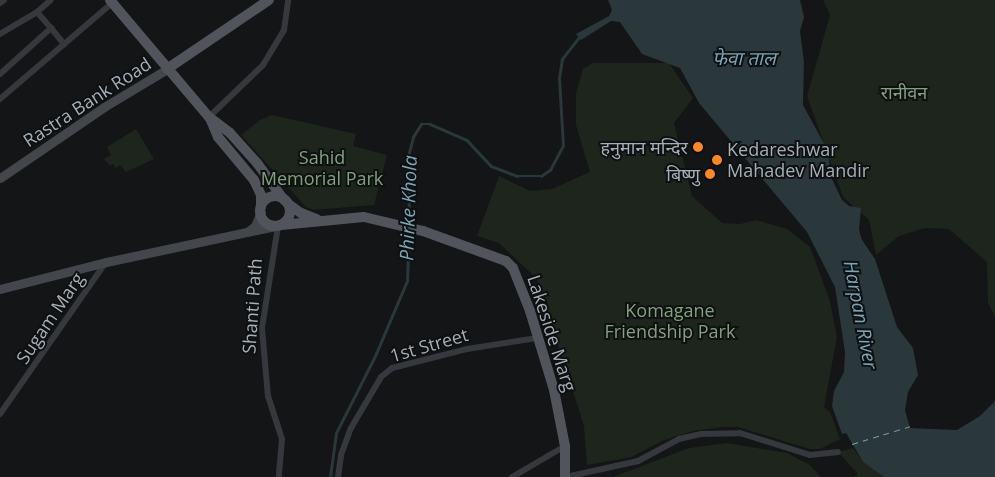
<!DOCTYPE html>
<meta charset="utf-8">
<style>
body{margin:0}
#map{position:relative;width:995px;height:477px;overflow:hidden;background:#141516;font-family:"Open Sans","Noto Sans Devanagari",sans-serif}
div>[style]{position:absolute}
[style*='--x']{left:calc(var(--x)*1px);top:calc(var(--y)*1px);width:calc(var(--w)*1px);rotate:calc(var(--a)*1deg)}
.green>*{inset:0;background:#1d251c}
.water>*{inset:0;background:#2a373b}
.stream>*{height:2.5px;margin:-1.25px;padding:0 1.25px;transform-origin:1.25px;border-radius:1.25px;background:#2a373b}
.ferry>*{height:1px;margin-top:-0.5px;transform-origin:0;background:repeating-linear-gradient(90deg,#7aa5b4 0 6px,transparent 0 11px)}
.minor>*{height:6px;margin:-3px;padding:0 3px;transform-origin:3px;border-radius:3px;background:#35383c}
.secondary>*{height:9px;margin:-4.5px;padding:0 4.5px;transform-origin:4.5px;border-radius:4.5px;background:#43474c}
.primary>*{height:10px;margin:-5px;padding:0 5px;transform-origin:5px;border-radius:5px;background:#51555b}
.primary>.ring{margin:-5px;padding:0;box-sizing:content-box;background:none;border:10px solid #51555b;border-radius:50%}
.dots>*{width:14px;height:14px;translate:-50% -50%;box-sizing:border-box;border:2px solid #0f1011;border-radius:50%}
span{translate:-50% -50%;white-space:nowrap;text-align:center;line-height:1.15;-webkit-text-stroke:4px #0f1011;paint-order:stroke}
.park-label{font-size:18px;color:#81a37b}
.street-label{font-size:18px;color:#a5afb7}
.poi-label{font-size:18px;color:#a5afb7}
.right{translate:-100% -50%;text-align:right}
.left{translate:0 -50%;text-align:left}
.water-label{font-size:19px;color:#7aa5b4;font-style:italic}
</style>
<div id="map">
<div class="green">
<i style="clip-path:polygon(823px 0,995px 0,995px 317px,988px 303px,987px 262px,949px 229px,925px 228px,899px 236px,876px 255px,869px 220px,843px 197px,807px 96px,830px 15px)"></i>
<i style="clip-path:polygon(593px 63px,669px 63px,693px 98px,674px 123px,692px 196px,722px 223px,740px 224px,756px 220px,787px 229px,810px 247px,830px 301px,837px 337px,824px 407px,830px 412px,840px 439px,820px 449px,810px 449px,738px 427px,723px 427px,693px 431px,664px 440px,631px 457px,587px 465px,584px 426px,537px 279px,499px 243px,477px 236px,499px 176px,530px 191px,552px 189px,590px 172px,576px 125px,576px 93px,583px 69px)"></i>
<i style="clip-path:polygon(272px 115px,356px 134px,353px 146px,387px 155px,374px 205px,314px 210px,306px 207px,241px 135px,260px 120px)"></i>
<i style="clip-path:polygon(136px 129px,154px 159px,126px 172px,120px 165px,116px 168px,113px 164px,110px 166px,104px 159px,111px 155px,107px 147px)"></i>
<i style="clip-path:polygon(727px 443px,787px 453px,810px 465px,821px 477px,613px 477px,689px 448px)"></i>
<i style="clip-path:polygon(853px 448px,863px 462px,884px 477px,853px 477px,858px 474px,838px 452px)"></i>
</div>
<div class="water">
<i style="clip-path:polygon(608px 0,800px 0,804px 17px,800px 31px,804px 62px,803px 105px,828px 151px,831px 177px,842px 200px,849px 206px,861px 208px,859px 230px,862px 240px,875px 259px,897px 327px,913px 348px,918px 375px,908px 392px,905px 410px,910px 428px,957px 430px,980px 416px,995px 401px,995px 477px,884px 477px,863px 462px,846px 433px,842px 434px,832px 406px,834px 391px,844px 372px,845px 352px,835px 287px,807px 232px,699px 103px,680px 68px,642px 54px,620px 22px,611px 21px,581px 40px,576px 34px,609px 16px,612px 10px)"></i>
</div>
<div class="stream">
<i style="--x:409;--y:224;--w:68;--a:-90.8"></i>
<i style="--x:408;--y:156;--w:20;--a:-75"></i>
<i style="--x:413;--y:137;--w:15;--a:-58"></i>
<i style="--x:421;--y:124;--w:9;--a:0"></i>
<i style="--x:430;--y:124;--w:40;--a:23.4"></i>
<i style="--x:467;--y:140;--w:35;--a:47"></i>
<i style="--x:491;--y:166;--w:28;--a:21"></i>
<i style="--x:517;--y:176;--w:24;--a:0"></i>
<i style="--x:541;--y:176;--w:11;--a:-34"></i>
<i style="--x:550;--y:170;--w:27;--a:-62"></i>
<i style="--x:563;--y:146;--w:68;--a:-93.4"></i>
<i style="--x:559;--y:78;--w:19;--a:-81"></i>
<i style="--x:562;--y:59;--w:28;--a:-52"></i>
<i style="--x:330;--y:477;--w:44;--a:-82.2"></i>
<i style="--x:336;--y:433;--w:86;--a:-63.1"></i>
<i style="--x:375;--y:356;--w:82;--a:-66.9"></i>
<i style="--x:407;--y:281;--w:51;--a:-87.8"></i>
</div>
<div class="ferry">
<i style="--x:852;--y:444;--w:62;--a:-17"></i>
</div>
<div class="minor">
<i style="--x:0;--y:3;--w:5;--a:-37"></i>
<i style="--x:37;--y:12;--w:21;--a:49"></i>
<i style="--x:0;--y:34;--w:43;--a:-30.7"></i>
<i style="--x:37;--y:12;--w:18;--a:-41"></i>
<i style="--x:0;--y:74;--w:69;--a:-42"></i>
<i style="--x:51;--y:28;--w:21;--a:51"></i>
<i style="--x:0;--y:99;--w:148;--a:-40.6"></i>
<i style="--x:209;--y:117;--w:75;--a:-43.9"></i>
<i style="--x:263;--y:65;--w:41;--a:-59"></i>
<i style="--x:284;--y:30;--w:30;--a:-82"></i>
<i style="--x:278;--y:226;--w:103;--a:98.9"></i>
<i style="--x:262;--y:328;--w:68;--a:85"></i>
<i style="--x:268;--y:396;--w:45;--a:72"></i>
<i style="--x:282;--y:439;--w:38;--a:95"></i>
<i style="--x:0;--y:414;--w:185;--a:-55.1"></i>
<i style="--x:338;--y:477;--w:22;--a:-82"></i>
<i style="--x:341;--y:455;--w:29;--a:-70"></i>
<i style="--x:351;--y:428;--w:59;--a:-59.5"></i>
<i style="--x:381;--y:377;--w:14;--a:-39"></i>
<i style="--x:392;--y:368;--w:77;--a:-14.2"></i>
<i style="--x:467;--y:349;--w:71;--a:-8.9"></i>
<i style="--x:512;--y:477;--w:61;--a:-30.3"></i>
<i style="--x:566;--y:477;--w:74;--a:-12.5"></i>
<i style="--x:638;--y:461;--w:47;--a:-28.2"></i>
<i style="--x:679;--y:439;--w:23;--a:-13"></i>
<i style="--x:701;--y:434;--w:39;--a:-1"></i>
<i style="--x:740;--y:433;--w:73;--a:17.4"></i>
<i style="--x:810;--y:455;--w:28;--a:-6"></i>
</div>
<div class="secondary">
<i style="--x:0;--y:178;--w:126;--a:-34.3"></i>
<i style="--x:104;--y:107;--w:74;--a:-31.1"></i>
<i style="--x:247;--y:232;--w:10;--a:-37"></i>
<i style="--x:255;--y:226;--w:15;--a:-67"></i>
<i style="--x:0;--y:289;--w:109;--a:-14.3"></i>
<i style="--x:106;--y:262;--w:173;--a:-12"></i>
</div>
<div class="primary">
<i style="--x:110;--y:0;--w:153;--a:49.8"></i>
<i style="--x:209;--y:117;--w:26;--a:37"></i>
<i style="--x:230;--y:133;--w:40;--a:48"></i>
<i style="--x:257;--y:163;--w:46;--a:53.9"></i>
<i style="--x:167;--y:69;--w:123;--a:-34.1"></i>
<i style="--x:210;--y:118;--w:21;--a:67"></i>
<i style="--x:218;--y:137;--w:56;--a:50.1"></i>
<i style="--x:254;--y:180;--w:17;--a:65"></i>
<i style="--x:261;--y:195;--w:12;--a:90"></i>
<i class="ring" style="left:260px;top:196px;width:20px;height:20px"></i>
<i style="--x:287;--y:203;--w:17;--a:36"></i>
<i style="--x:301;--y:213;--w:17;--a:21"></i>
<i style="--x:281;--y:225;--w:83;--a:-5.5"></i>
<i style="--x:364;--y:217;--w:61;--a:13.3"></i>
<i style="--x:423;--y:231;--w:88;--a:19.9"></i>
<i style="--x:506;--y:261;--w:10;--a:45"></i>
<i style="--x:513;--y:268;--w:46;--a:68.4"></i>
<i style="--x:530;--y:311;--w:83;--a:73.1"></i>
<i style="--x:554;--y:390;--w:57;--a:78.9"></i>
<i style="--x:565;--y:446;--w:31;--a:90"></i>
</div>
<div class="dots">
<i style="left:698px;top:147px;background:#fb8828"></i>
<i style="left:717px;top:160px;background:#fb8828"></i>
<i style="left:710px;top:174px;background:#fb8828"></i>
</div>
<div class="park-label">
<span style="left:904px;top:92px">रानीवन</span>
<span style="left:322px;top:168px">Sahid<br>Memorial Park</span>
<span style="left:670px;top:321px">Komagane<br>Friendship Park</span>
</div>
<div class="street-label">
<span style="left:87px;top:102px;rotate:-33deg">Rastra Bank Road</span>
<span style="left:252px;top:306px;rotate:-86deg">Shanti Path</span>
<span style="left:50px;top:318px;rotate:-56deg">Sugam Marg</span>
<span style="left:552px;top:333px;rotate:72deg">Lakeside Marg</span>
<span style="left:429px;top:345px;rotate:-16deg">1st Street</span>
</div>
<div class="poi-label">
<span class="right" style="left:688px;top:147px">हनुमान मन्दिर</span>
<span class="left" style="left:727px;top:160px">Kedareshwar<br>Mahadev Mandir</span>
<span class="right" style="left:700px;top:174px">बिष्णु</span>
</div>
<div class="water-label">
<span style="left:744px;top:59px">फेवा ताल</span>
<span style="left:409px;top:208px;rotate:-88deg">Phirke Khola</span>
<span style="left:860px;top:315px;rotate:79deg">Harpan River</span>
</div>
</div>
